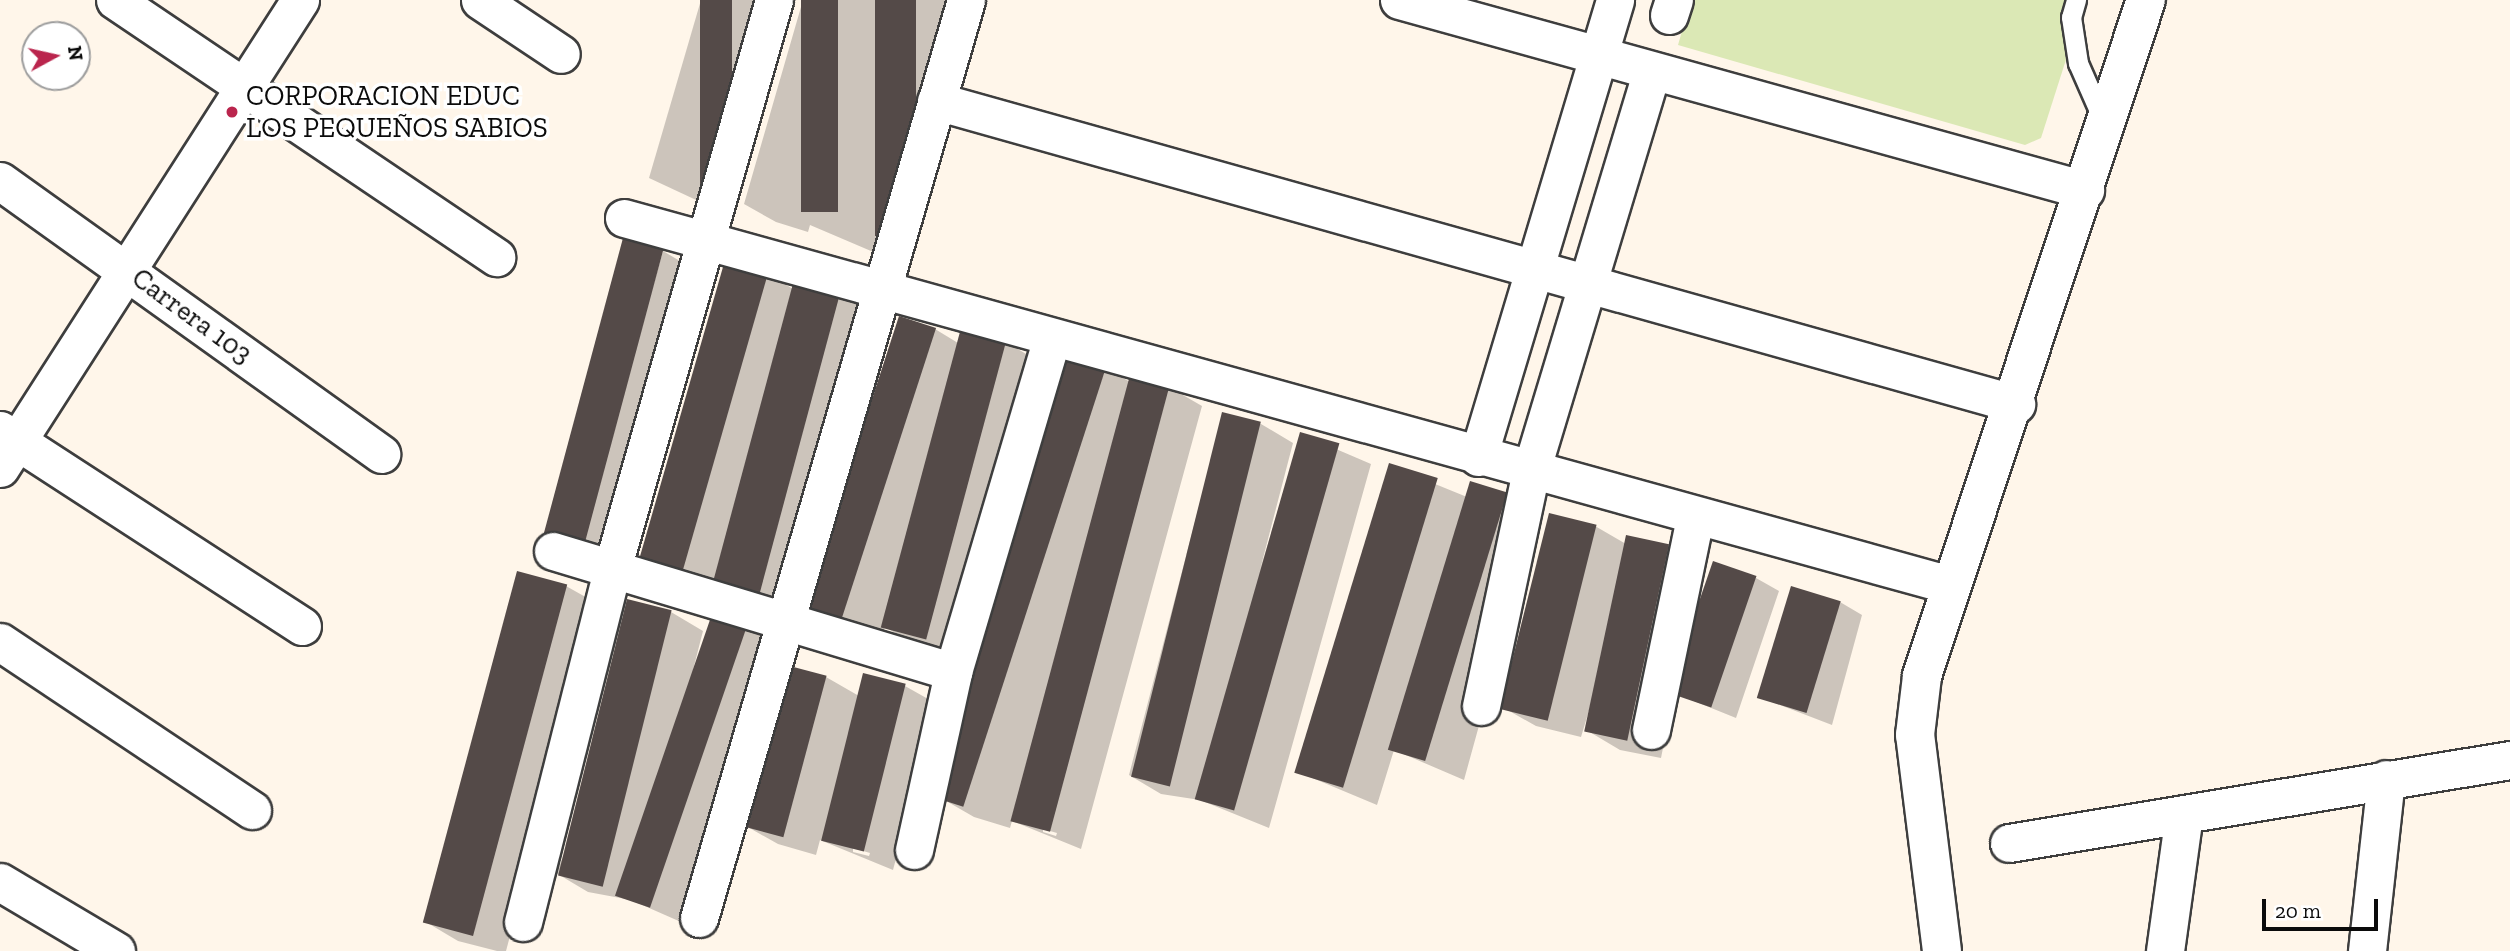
<!DOCTYPE html>
<meta charset="utf-8">
<style>
body{margin:0}
#map{position:relative;width:2510px;height:951px;overflow:hidden;background:#fff6ea;font-family:"Zilla Slab",serif}
div>[style]{position:absolute}
[style*='--x']{left:calc(var(--x)*1px);top:calc(var(--y)*1px);width:calc(var(--w)*1px);rotate:calc(var(--a)*1deg)}
.green>*{inset:0;background:#dbe8b5}
.shadow>*{inset:0;background:#0003}
.building>*{inset:0;background:#544a48;transform-origin:0 0}
.roads{filter:drop-shadow(2px 0 #3e3e3e) drop-shadow(-2px 0 #3e3e3e) drop-shadow(0 2px #3e3e3e) drop-shadow(0 -2px #3e3e3e)}
.service>*{height:19px;margin:-9.5px;padding:0 9.5px;transform-origin:9.5px;border-radius:9.5px;background:#fff}
.minor>*{height:37px;margin:-18.5px;padding:0 18.5px;transform-origin:18.5px;border-radius:18.5px;background:#fff}
.tertiary>*{height:38px;margin:-19px;padding:0 19px;transform-origin:19px;border-radius:19px;background:#fff}
.dots>*{width:19px;height:19px;translate:-50% -50%;box-sizing:border-box;border:4px solid #fff;border-radius:50%}
span{translate:-50% -50%;white-space:nowrap;text-align:center;line-height:1.15;-webkit-text-stroke:7px #fff;paint-order:stroke}
.poi-label{font-size:28px;color:#0b0b0b}
.left{translate:0 -50%;text-align:left}
.street-label{font-size:28px;color:#0b0b0b}
.north{position:absolute;left:21px;top:21px;width:70px;height:70px;box-sizing:border-box;background:#fff;border:2px solid #9d9d9d;border-radius:50%;rotate:82deg;font-size:19px;font-weight:700;line-height:28px;text-align:center;color:#0b0b0b}
.north::after{content:'';display:block;margin:auto;width:24px;height:32px;background:#ba254d;clip-path:polygon(50% 0,100% 100%,50% 72%,0 100%)}
.scale{position:absolute;left:2262px;top:899px;width:116px;height:32px;box-sizing:border-box;border:4px solid #0b0b0b;border-top:0;padding-left:9px;font-size:21px;line-height:24px;white-space:nowrap;color:#0b0b0b;-webkit-text-stroke:5px #fff;paint-order:stroke}
</style>
<div id="map">
<div class="green">
<i style="clip-path:polygon(1691px 0,2085px 0,2041px 138px,2025px 145px,1678px 45px)"></i>
</div>
<div class="shadow">
<i style="clip-path:polygon(701px 0,770px 0,709px 206px,649px 178px)"></i>
<i style="clip-path:polygon(803px 0,954px 0,878px 254px,810px 225px,808px 232px,776px 222px,744px 204px)"></i>
<i style="clip-path:polygon(663px 251px,695px 270px,619px 562px,579px 552px)"></i>
<i style="clip-path:polygon(767px 273px,793px 289px,840px 290px,873px 309px,789px 618px,676px 580px)"></i>
<i style="clip-path:polygon(935px 329px,958px 343px,1006px 342px,1038px 361px,958px 657px,915px 645px,885px 627px,881px 639px,814px 610px)"></i>
<i style="clip-path:polygon(evenodd,1106px 368px,1130px 382px,1169px 387px,1202px 406px,1081px 849px,1012px 821px,1010px 828px,974px 817px,941px 798px,1106px 368px,1043px 829px,1057px 833px,1056px 836px,1043px 832px,1043px 829px)"></i>
<i style="clip-path:polygon(1223px 414px,1261px 424px,1293px 443px,1260px 570px,1301px 434px,1371px 464px,1269px 828px,1200px 800px,1161px 794px,1129px 775px)"></i>
<i style="clip-path:polygon(1391px 466px,1467px 497px,1506px 493px,1538px 512px,1464px 780px,1394px 750px,1377px 805px,1298px 772px)"></i>
<i style="clip-path:polygon(1595px 526px,1626px 544px,1668px 546px,1700px 564px,1683px 652px,1756px 578px,1779px 591px,1736px 718px,1674px 693px,1661px 758px,1620px 750px,1588px 731px,1597px 684px,1581px 737px,1536px 726px,1504px 708px)"></i>
<i style="clip-path:polygon(566px 586px,598px 604px,506px 951px,497px 951px,458px 941px,426px 922px)"></i>
<i style="clip-path:polygon(1840px 602px,1862px 615px,1832px 725px,1762px 698px)"></i>
<i style="clip-path:polygon(671px 612px,703px 631px,693px 670px,747px 628px,779px 646px,690px 926px,631px 900px,588px 892px,556px 873px)"></i>
<i style="clip-path:polygon(evenodd,826px 677px,859px 696px,905px 686px,937px 704px,893px 870px,820px 840px,816px 855px,778px 844px,746px 826px,826px 677px,853px 848px,870px 853px,869px 856px,853px 852px,853px 848px)"></i>
</div>
<div class="building">
<i style="left:700px;top:0;width:32px;height:187px"></i>
<i style="left:801px;top:0;width:37px;height:212px"></i>
<i style="left:875px;top:0;width:41px;height:236px"></i>
<i style="left:623px;top:238px;width:42px;height:306px;rotate:15deg"></i>
<i style="left:725px;top:260px;width:45px;height:314px;rotate:16deg"></i>
<i style="left:795px;top:276px;width:48px;height:323px;rotate:15deg"></i>
<i style="left:899px;top:316px;width:39px;height:308px;rotate:18deg"></i>
<i style="left:961px;top:328px;width:47px;height:310px;rotate:15deg"></i>
<i style="left:1068px;top:355px;width:40px;height:462px;rotate:18deg"></i>
<i style="left:1130px;top:375px;width:41px;height:462px;rotate:15deg"></i>
<i style="left:1222px;top:412px;width:40px;height:376px;rotate:14deg"></i>
<i style="left:1300px;top:432px;width:41px;height:382px;rotate:16deg"></i>
<i style="left:1389px;top:463px;width:51px;height:324px;rotate:17deg"></i>
<i style="left:1470px;top:481px;width:39px;height:281px;rotate:17deg"></i>
<i style="left:1549px;top:513px;width:49px;height:202px;rotate:14deg"></i>
<i style="left:1626px;top:535px;width:44px;height:201px;rotate:12deg"></i>
<i style="left:1713px;top:561px;width:46px;height:139px;rotate:19deg"></i>
<i style="left:517px;top:571px;width:52px;height:364px;rotate:15deg"></i>
<i style="left:1791px;top:586px;width:52px;height:117px;rotate:17deg"></i>
<i style="left:627px;top:599px;width:46px;height:285px;rotate:14deg"></i>
<i style="left:712px;top:614px;width:37px;height:298px;rotate:19deg"></i>
<i style="left:786px;top:665px;width:42px;height:167px;rotate:15deg"></i>
<i style="left:863px;top:673px;width:44px;height:173px;rotate:14deg"></i>
</div>
<div class="roads">
<div class="service">
<i style="--x:2076;--y:0;--w:18;--a:106"></i>
<i style="--x:2071;--y:17;--w:47;--a:81.3"></i>
<i style="--x:2078;--y:63;--w:64;--a:66.2"></i>
</div>
<div class="minor">
<i style="--x:115;--y:0;--w:460;--a:34"></i>
<i style="--x:480;--y:0;--w:97;--a:33.7"></i>
<i style="--x:1399;--y:0;--w:712;--a:15.48"></i>
<i style="--x:1669;--y:15;--w:16;--a:-72"></i>
<i style="--x:936;--y:101;--w:1122;--a:15.67"></i>
<i style="--x:0;--y:181;--w:469;--a:35.6"></i>
<i style="--x:624;--y:218;--w:1376;--a:15.47"></i>
<i style="--x:0;--y:430;--w:360;--a:33"></i>
<i style="--x:1478;--y:457;--w:477;--a:-73.3"></i>
<i style="--x:0;--y:468;--w:556;--a:-57.34"></i>
<i style="--x:553;--y:551;--w:418;--a:16.8"></i>
<i style="--x:0;--y:642;--w:303;--a:33.7"></i>
<i style="--x:1481;--y:706;--w:240;--a:-78"></i>
<i style="--x:1531;--y:471;--w:418;--a:-73.2"></i>
<i style="--x:1651;--y:730;--w:217;--a:-78.3"></i>
<i style="--x:2009;--y:843;--w:508;--a:-9.41"></i>
<i style="--x:914;--y:850;--w:182;--a:-77.6"></i>
<i style="--x:953;--y:672;--w:348;--a:-73.5"></i>
<i style="--x:0;--y:882;--w:135;--a:30.7"></i>
<i style="--x:699;--y:918;--w:956;--a:-73.78"></i>
<i style="--x:523;--y:922;--w:364;--a:-75.8"></i>
<i style="--x:612;--y:569;--w:592;--a:-74.11"></i>
<i style="--x:2165;--y:951;--w:138;--a:-82.1"></i>
<i style="--x:2367;--y:951;--w:173;--a:-83.7"></i>
</div>
<div class="tertiary">
<i style="--x:1942;--y:951;--w:218;--a:-97.1"></i>
<i style="--x:1915;--y:735;--w:59;--a:-83.2"></i>
<i style="--x:1922;--y:676;--w:712;--a:-71.67"></i>
</div>
</div>
<div class="dots">
<i style="left:232px;top:112px;background:#ba254d"></i>
</div>
<div class="poi-label">
<span class="left" style="left:246px;top:112px">CORPORACION EDUC<br>LOS PEQUEÑOS SABIOS</span>
</div>
<div class="street-label">
<span style="left:192px;top:316px;rotate:36deg">Carrera 103</span>
</div>
<div class="north">N</div>
<div class="scale">20 m</div>
</div>
